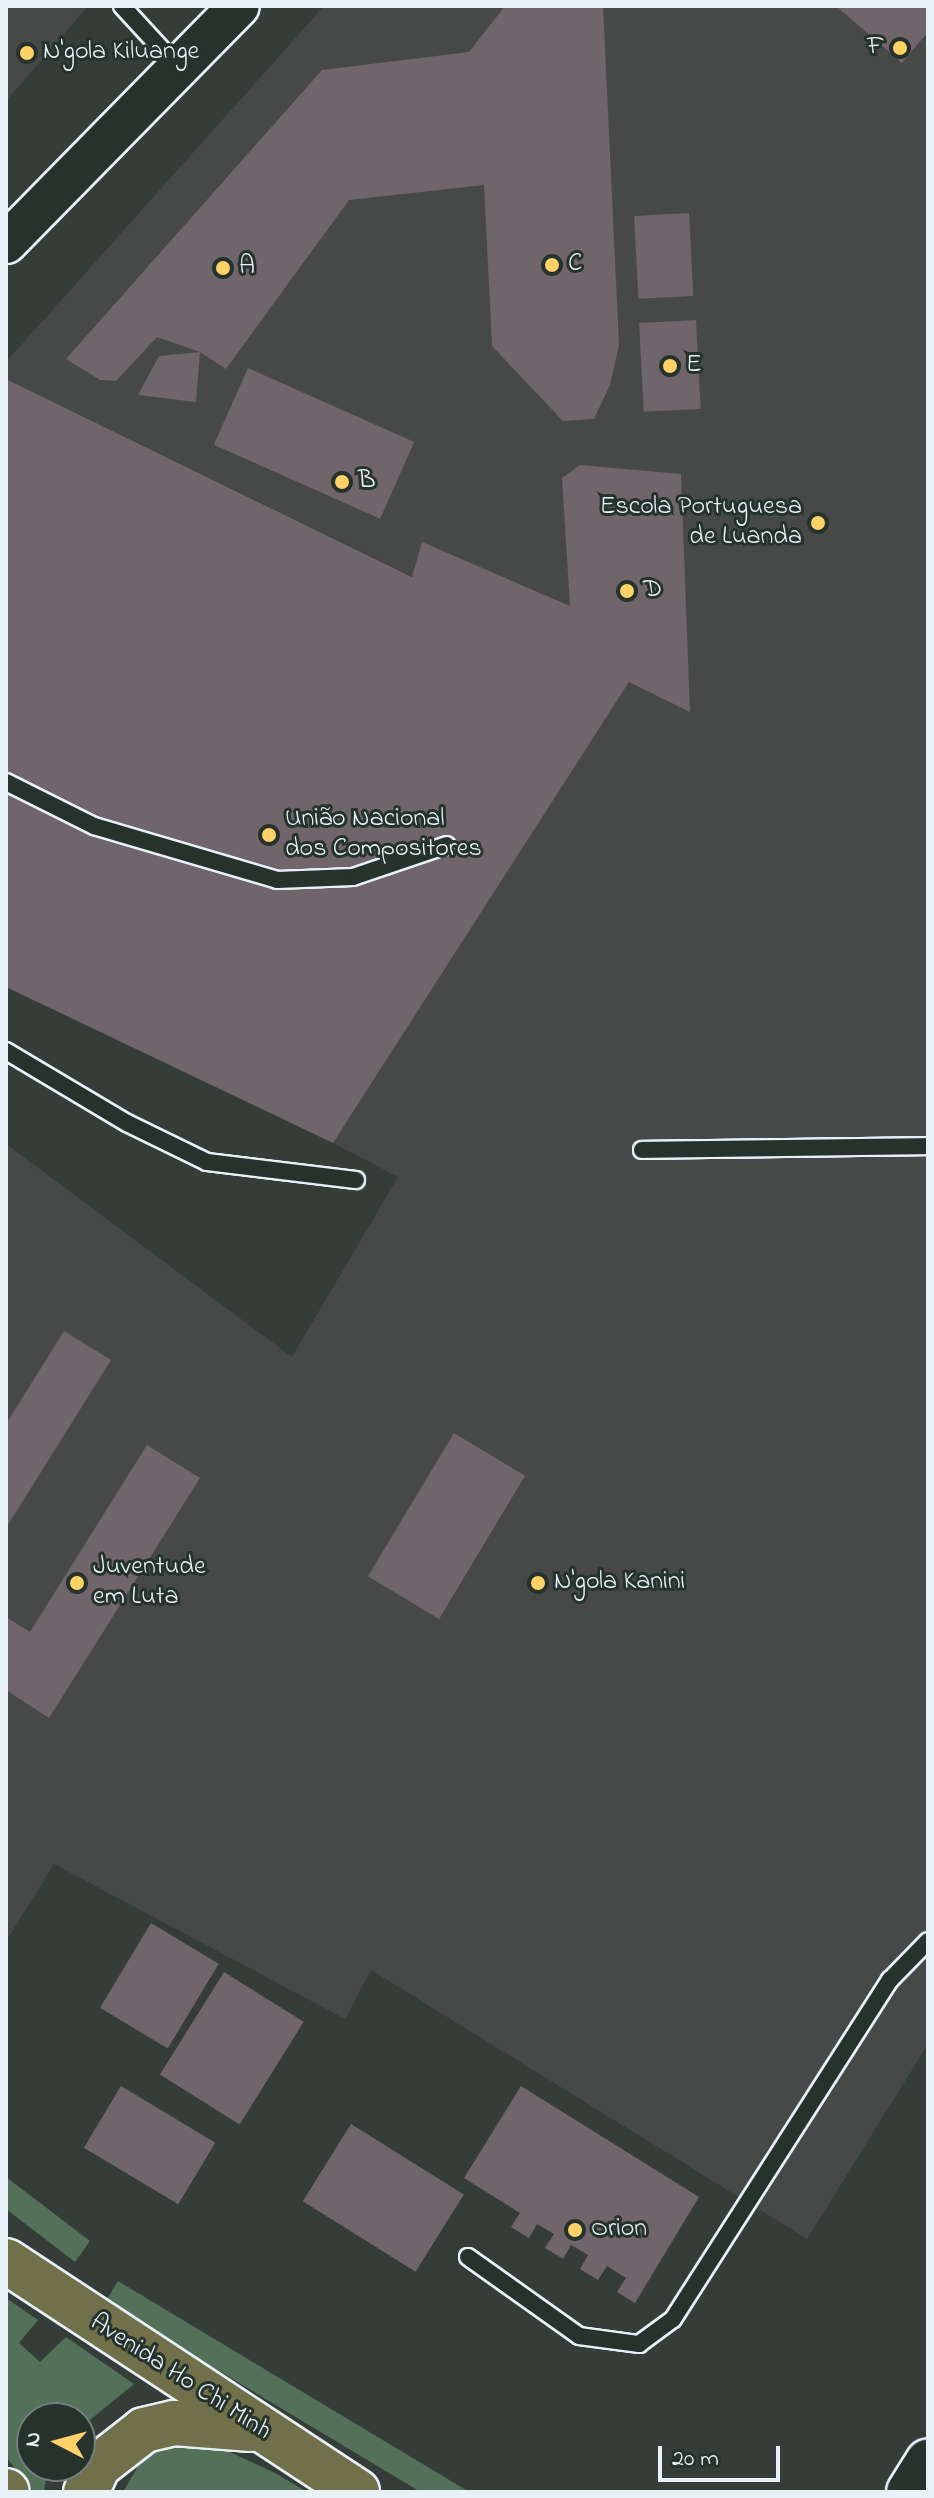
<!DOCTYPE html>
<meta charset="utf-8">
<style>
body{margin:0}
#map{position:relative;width:934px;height:2498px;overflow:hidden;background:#353d39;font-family:"Indie Flower",sans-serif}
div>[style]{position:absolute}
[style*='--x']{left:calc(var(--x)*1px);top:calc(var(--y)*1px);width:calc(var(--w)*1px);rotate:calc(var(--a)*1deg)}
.built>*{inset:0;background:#464948}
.green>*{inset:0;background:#537159;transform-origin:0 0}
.building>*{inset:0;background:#6f656b;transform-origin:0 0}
.roads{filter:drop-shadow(2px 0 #e8f1f8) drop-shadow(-2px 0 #e8f1f8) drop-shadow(0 2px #e8f1f8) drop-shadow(0 -2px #e8f1f8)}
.service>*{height:16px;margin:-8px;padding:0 8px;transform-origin:8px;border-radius:8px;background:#26332d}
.tertiary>*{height:40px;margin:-20px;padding:0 20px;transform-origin:20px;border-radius:20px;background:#26332d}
.secondary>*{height:44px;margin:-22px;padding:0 22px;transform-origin:22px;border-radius:22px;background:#26332d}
.primary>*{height:44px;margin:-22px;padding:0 22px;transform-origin:22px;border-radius:22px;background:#70704a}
.dots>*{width:22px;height:22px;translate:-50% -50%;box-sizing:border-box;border:4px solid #26332d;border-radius:50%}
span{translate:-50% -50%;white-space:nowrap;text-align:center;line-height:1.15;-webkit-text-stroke:6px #26332d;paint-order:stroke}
.poi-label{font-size:26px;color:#e8f1f8}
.right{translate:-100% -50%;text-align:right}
.left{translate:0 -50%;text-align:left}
.street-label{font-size:26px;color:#e8f1f8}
.frame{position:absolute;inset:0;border:8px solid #e8f1f8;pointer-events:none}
.north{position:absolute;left:16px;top:2402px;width:80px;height:80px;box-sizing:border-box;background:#26332d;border:2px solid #747f7e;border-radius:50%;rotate:276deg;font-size:22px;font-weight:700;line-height:32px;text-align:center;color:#e8f1f8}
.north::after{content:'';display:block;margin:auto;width:28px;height:36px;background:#ffd166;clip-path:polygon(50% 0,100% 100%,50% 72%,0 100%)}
.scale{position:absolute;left:658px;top:2446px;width:122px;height:36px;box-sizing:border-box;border:4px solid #e8f1f8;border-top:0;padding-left:10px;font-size:24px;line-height:28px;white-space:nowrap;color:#e8f1f8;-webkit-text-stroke:6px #26332d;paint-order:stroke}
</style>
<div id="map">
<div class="built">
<i style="clip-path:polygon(6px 6px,88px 6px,6px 101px)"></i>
<i style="clip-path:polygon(324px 6px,928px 6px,928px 2044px,807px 2239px,371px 1970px,345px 2019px,54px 1864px,6px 1941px,6px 1144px,292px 1357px,398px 1177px,333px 1143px,629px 682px,6px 379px,6px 362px)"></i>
</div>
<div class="green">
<i style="clip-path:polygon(6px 2177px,90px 2241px,75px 2262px,6px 2209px)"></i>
<i style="left:118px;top:2281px;width:405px;height:25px;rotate:31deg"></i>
<i style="clip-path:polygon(6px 2298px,38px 2320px,19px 2343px,40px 2362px,66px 2337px,134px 2384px,80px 2428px,80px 2418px,32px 2418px,32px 2466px,48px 2466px,44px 2492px,34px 2492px,6px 2457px)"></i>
<i style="clip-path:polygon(204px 2440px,275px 2473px,307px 2492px,123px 2492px,145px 2454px,173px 2442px)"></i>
</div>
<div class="building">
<i style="clip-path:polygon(505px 6px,603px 6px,619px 345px,610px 385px,594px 419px,563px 421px,492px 346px,484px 185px,349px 200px,226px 369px,200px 352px,157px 337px,116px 381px,100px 380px,66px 359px,322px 70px,469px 52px)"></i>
<i style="clip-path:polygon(836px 6px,928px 6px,928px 32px,902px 63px)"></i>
<i style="left:689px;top:213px;width:83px;height:55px;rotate:87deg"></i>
<i style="left:696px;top:320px;width:89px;height:57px;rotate:87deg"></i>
<i style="clip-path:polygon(200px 352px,196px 402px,138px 395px,159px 356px)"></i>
<i style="left:248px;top:368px;width:182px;height:84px;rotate:24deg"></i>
<i style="clip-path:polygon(6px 379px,412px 577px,422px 542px,570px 606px,562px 478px,580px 465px,681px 474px,690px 712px,629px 682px,333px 1143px,6px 987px)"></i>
<i style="clip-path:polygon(64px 1331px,111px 1360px,6px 1528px,6px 1424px)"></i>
<i style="left:454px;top:1433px;width:83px;height:167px;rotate:31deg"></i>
<i style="clip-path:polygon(147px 1445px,200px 1478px,49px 1718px,6px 1690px,6px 1617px,30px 1632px)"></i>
<i style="left:151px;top:1923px;width:79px;height:99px;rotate:31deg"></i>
<i style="left:224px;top:1972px;width:94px;height:121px;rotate:32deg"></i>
<i style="left:121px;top:2086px;width:110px;height:72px;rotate:31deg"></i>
<i style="clip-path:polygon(521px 2086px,699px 2197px,635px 2303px,617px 2292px,626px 2278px,607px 2266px,598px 2280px,580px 2269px,588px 2255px,571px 2245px,563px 2259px,545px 2248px,554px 2234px,537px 2224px,529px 2238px,511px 2227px,520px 2213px,464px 2178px)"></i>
<i style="left:351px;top:2124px;width:133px;height:91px;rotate:32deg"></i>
</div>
<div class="roads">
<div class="service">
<i style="--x:122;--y:6;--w:83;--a:47.4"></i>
<i style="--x:6;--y:782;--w:98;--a:26.6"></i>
<i style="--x:94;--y:826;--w:191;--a:16.4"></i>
<i style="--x:277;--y:880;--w:76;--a:-2.3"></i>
<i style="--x:353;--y:877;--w:99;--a:-18.8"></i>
<i style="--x:6;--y:1051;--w:141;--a:30.8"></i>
<i style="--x:127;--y:1123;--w:89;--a:26"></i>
<i style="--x:207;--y:1162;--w:150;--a:6.9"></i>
<i style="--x:642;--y:1150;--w:286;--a:-0.8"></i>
<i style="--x:468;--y:2257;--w:136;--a:35.4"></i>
<i style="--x:579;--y:2336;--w:61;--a:7.6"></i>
<i style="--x:639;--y:2344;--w:42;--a:-36.3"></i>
<i style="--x:673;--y:2319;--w:403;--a:-57.4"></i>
<i style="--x:890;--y:1980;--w:54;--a:-45.7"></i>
</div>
<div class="tertiary">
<i style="--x:6;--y:243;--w:332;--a:-45.5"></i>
</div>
<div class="secondary">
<i style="--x:909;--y:2492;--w:36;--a:-58"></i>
</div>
<div class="primary">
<i style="--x:6;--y:2261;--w:420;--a:33.3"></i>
<i style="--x:6;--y:2491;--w:1;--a:45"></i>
<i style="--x:86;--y:2492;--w:29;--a:-65"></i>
<i style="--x:98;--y:2466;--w:58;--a:-38"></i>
<i style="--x:144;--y:2430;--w:31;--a:-13"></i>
<i style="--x:174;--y:2423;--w:77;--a:4.5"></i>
</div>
</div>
<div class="dots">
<i style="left:900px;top:48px;background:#ffd166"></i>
<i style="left:27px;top:53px;background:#ffd166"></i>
<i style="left:552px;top:265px;background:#ffd166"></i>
<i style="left:223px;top:268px;background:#ffd166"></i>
<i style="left:670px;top:366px;background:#ffd166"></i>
<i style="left:342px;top:482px;background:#ffd166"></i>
<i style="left:818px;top:523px;background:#ffd166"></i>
<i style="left:627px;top:591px;background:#ffd166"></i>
<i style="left:269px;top:835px;background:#ffd166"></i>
<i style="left:77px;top:1583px;background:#ffd166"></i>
<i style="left:538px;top:1583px;background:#ffd166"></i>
<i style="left:575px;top:2230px;background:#ffd166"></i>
</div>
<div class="poi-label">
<span class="right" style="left:884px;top:48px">F</span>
<span class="left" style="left:43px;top:53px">N'gola Kiluange</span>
<span class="left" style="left:568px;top:265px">C</span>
<span class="left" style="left:239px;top:268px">A</span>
<span class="left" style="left:686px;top:366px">E</span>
<span class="left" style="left:358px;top:482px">B</span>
<span class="right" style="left:802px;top:523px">Escola Portuguesa<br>de Luanda</span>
<span class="left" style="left:643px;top:591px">D</span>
<span class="left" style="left:285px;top:835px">União Nacional<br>dos Compositores</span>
<span class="left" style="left:93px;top:1583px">Juventude<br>em Luta</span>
<span class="left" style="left:554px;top:1583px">N'gola Kanini</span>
<span class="left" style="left:591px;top:2230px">Orion</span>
</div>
<div class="street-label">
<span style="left:180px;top:2378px;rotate:33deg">Avenida Ho Chi Minh</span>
</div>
<div class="frame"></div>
<div class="north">N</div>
<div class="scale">20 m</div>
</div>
